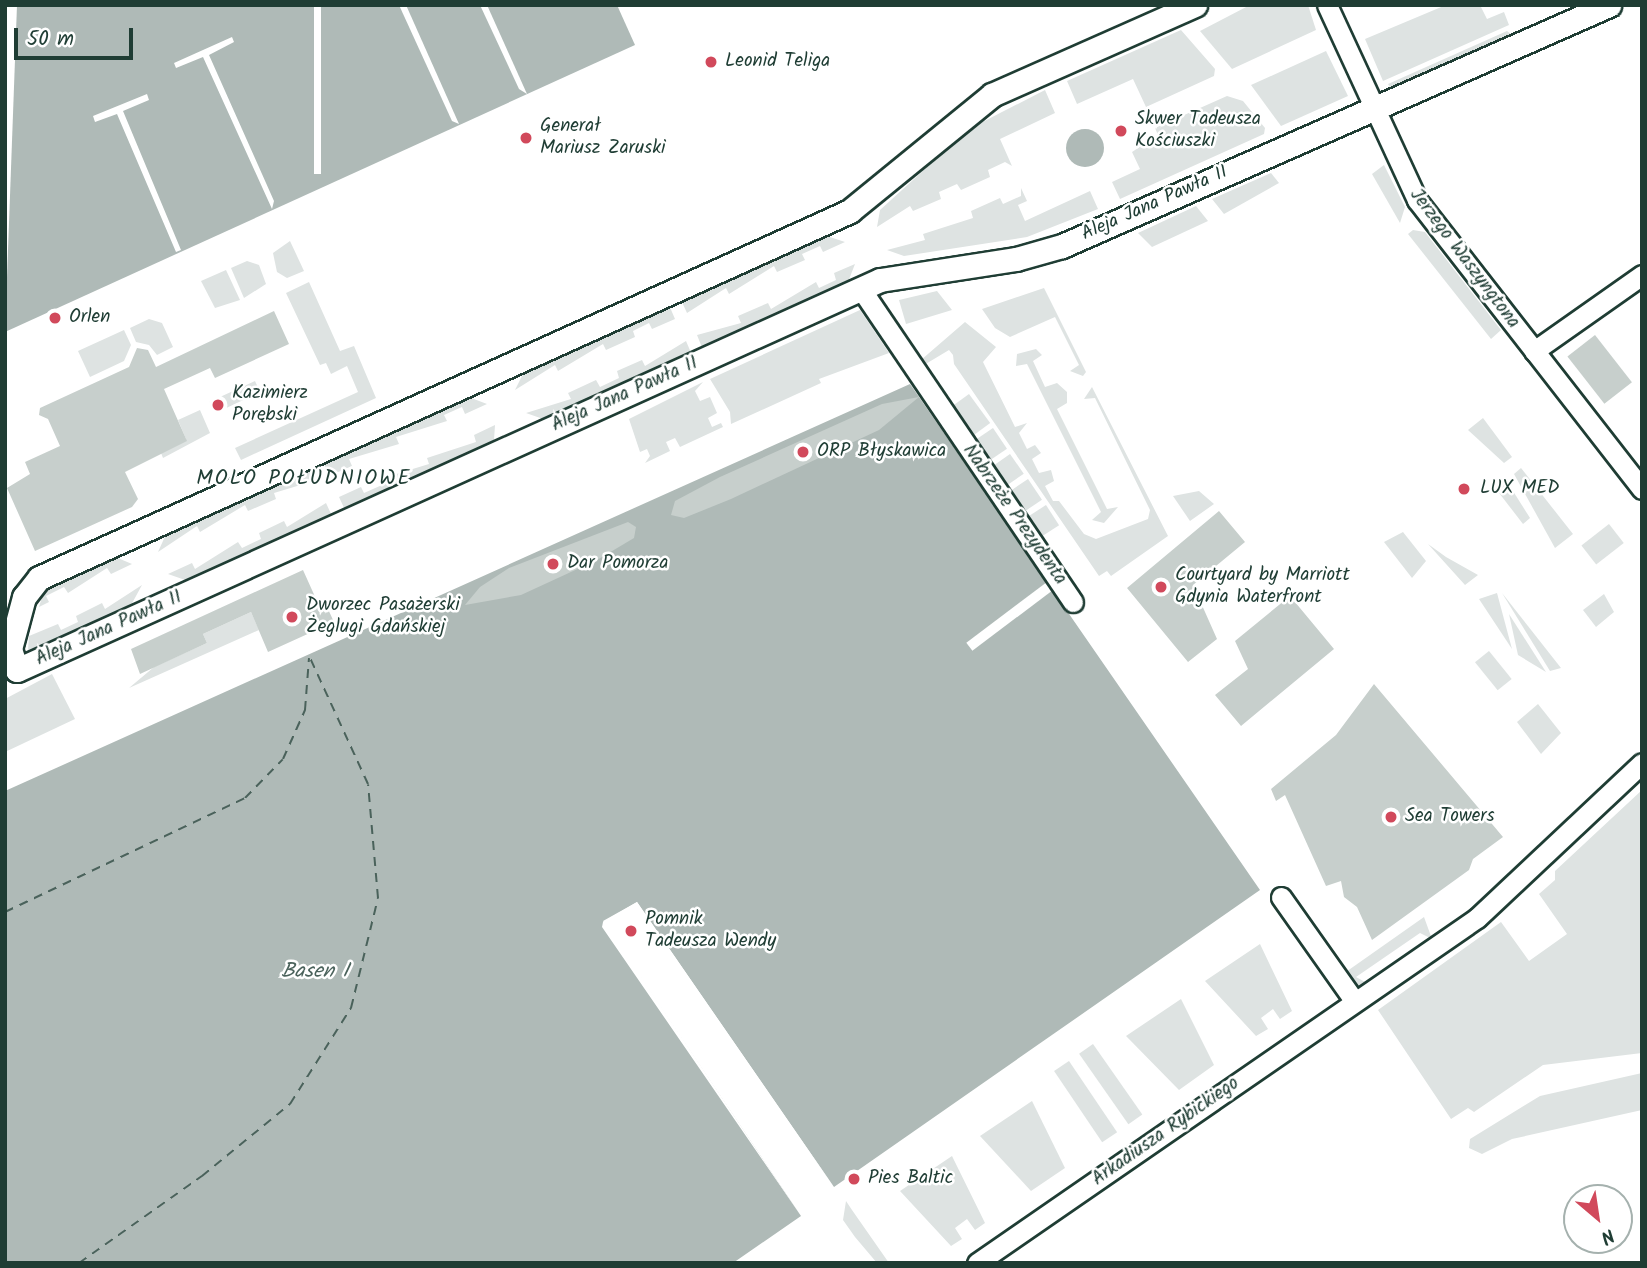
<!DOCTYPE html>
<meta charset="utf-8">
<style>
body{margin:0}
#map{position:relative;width:1647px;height:1268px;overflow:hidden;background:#fff;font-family:Kalam,sans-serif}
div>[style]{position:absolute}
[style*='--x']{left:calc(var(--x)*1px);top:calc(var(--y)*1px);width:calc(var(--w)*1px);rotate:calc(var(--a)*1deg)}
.green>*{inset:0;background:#dee3e2;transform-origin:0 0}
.water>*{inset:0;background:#afbab7}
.round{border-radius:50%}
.pier>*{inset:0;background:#fff;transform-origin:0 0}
.ferry>*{height:2px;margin-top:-1px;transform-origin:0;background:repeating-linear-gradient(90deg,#4a625b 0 9px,transparent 0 16px)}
.building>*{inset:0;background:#c7cfcc;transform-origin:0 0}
.roads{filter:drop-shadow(2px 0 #1f3d34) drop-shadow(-2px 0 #1f3d34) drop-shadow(0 2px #1f3d34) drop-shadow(0 -2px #1f3d34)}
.minor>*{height:19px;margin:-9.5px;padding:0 9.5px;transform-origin:9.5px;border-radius:9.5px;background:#fff}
.tertiary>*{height:23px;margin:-11.5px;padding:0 11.5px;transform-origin:11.5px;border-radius:11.5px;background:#fff}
.dots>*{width:19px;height:19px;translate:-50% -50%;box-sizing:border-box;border:4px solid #fff;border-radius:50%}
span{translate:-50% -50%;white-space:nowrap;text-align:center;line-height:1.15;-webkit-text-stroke:5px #fff;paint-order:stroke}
.poi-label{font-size:19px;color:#1f3d34}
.left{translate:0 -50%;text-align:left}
.street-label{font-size:19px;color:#1f3d34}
.neighbourhood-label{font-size:21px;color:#1f3d34;letter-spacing:2px}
.water-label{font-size:21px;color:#4a625b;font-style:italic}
.frame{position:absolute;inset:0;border:7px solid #1f3d34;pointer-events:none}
.north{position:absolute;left:1563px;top:1184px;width:70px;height:70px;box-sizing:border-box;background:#fff;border:2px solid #a5b1ae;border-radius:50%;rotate:151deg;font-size:19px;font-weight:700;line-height:28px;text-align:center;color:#1f3d34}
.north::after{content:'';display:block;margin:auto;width:24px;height:32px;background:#d1495b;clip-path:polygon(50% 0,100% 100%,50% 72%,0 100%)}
.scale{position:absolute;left:14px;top:28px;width:119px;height:32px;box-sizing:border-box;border:4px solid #1f3d34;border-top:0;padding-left:9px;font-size:21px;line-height:24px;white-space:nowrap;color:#1f3d34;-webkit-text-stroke:5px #fff;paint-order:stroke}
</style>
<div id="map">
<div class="green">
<i style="clip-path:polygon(1250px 5px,1308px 5px,1316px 30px,1232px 69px,1200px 31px)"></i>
<i style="clip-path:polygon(1446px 5px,1480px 5px,1487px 19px,1504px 12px,1509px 25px,1383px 81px,1365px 39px)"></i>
<i style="clip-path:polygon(1181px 30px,1215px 69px,1214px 76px,1146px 107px,1133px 79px,1077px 104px,1067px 81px)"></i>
<i style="clip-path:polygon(1507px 31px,1511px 34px,1390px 87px,1388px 84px)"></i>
<i style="clip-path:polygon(1326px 51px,1348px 96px,1281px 126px,1251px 85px)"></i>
<i style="clip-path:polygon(1045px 90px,1055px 113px,1000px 139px,1012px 166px,1005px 162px,988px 170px,990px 177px,961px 190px,957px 184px,939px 192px,941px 199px,913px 211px,910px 206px,877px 227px,880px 210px,969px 129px)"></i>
<i style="clip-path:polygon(1227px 96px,1243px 101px,1265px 128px,1264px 134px,1120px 199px,1112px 182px,1140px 169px,1132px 152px,1158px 135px,1155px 128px)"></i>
<i style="clip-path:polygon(1384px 165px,1405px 207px,1400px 223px,1372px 174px)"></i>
<i style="clip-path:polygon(1271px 173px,1279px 183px,1224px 214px,1212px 199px)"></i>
<i style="clip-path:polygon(1021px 188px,1027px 201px,1018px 205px,1025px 221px,1090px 191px,1098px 209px,1027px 237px,904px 256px,887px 250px,925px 240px,923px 234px,973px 218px,971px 211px,1000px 198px,1003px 204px,1021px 196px)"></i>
<i style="clip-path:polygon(1196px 206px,1208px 221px,1152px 247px,1138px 233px)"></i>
<i style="clip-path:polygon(1413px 230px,1425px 232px,1501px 330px,1491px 339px,1408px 234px)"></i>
<i style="clip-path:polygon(824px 235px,845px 242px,823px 252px,820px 246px,802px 254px,805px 260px,777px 272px,774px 266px,729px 294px,726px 288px,687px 313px,681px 300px)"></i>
<i style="clip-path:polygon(290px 241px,304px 271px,287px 278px,277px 272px,273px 253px)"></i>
<i style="clip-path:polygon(247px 261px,259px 265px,266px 284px,244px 298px,231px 268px)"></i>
<i style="clip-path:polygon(855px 264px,848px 282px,703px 350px,697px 335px,741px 323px,738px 316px,768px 303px,771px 309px,816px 282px,819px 288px,836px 280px,834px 273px)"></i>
<i style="clip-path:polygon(226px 270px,240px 300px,215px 308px,201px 281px)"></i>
<i style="clip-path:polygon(309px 282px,340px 351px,354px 346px,376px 398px,241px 460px,235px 448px,358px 392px,347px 366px,331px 374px,326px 363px,320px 365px,286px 293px)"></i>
<i style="clip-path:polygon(1044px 288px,1086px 372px,1083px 376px,1070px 371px,1079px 365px,1055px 317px,1010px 337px,995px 328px,982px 309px)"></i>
<i style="clip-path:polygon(937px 291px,952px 310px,906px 324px,899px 300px)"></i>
<i style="clip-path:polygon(669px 305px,675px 319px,652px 329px,649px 323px,633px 331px,635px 337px,606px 350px,603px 344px,558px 371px,555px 365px,515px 390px,525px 370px)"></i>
<i style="clip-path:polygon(860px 310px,889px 353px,819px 379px,821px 383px,731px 424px,730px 412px,710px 379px)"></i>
<i style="clip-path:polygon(149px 319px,162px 323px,173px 347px,157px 355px,149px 345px,136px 342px,130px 328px)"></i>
<i style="clip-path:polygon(965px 322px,996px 347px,983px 362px,1015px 427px,1027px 423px,1019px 433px,1027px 449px,1035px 445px,1041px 453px,1032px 459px,1039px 473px,1051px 470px,1054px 481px,1045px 486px,1053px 501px,1059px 501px,1084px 534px,1096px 539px,1148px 519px,1150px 510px,1095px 398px,1084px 399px,1092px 387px,1168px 536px,1111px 576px,1107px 571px,1099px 576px,954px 364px,953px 355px,949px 350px,924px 365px,921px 360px)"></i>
<i style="clip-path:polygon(124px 330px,131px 345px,124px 361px,90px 377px,78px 351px)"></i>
<i style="clip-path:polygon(686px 341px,692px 355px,546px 420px,526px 413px,571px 399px,568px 393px,596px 380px,600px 387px,619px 378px,617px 371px,642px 360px,645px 366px)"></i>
<i style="clip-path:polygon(1036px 349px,1042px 355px,1033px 361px,1045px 387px,1057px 383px,1067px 392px,1067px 403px,1057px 409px,1107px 509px,1118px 507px,1104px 523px,1092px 520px,1101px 512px,1027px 364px,1016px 366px,1017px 354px)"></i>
<i style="clip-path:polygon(255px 381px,260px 392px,222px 410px,219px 402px,215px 413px,209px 402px)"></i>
<i style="clip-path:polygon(703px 382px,695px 391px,700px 401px,710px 397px,717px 413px,708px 418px,712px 427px,721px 423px,723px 427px,680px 447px,675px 438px,666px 442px,670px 451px,645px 463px,650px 456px,647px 449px,640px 452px,629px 419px)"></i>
<i style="left:969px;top:394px;width:36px;height:23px;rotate:54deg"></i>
<i style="clip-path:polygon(466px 396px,487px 404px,465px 414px,462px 407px,444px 415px,447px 421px,396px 437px,399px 444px,349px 459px,352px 466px,329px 476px,323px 461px)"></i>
<i style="clip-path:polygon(200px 410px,210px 433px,163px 458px,161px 453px,186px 439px,178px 420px)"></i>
<i style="clip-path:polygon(1483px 418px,1512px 457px,1504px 463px,1468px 430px)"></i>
<i style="clip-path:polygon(495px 425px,494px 440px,482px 448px,345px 510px,339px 497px,361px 487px,364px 493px,382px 485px,380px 479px,429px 464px,427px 458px,476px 442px,474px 435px)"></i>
<i style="left:993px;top:428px;width:25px;height:24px;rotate:56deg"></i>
<i style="left:1010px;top:454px;width:24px;height:23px;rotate:55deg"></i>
<i style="clip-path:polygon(311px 467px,317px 480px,274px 493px,276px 499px,248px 511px,245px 505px,200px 532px,197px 526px,158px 552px,167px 532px)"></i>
<i style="clip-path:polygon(1521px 468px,1573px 534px,1555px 548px,1514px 474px)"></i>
<i style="left:1028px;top:479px;width:25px;height:24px;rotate:56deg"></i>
<i style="clip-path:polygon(1506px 480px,1530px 518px,1523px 524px,1496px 489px)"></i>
<i style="clip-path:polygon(1199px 491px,1214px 504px,1190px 521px,1173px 496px)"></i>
<i style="clip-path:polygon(326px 503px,332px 516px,188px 581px,168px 574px,192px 563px,195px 569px,238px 542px,242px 548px,261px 539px,259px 533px,284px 521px,287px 527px)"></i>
<i style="left:1046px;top:505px;width:24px;height:24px;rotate:57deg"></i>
<i style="left:1609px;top:524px;width:24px;height:35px;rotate:52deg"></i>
<i style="clip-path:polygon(1403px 532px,1426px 561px,1412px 578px,1384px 542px)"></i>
<i style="clip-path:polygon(1428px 544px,1446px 557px,1478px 575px,1465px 585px)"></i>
<i style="clip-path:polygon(113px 556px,132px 564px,111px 574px,107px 568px,68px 593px,64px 587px,46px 596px,49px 602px,39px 607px,45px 587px)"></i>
<i style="clip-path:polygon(142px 585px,130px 607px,28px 650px,29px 636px,58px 624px,61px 630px,78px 622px,76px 616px,102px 603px,105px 609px)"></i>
<i style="clip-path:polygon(1497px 593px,1512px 649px,1479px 599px)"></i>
<i style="clip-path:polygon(1502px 593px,1561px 668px,1550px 671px)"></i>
<i style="clip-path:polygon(1604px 594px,1614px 612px,1596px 627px,1583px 610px)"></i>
<i style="clip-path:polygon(251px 612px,259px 630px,129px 688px,154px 667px,207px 643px,203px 634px)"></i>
<i style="clip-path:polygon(1509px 614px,1546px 672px,1518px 655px)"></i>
<i style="left:1489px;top:651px;width:36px;height:18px;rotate:51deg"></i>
<i style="clip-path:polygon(52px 674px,75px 719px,5px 752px,5px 699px)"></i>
<i style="clip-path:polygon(1538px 704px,1561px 733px,1541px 754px,1517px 722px)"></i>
<i style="clip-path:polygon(1642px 790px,1642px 1053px,1543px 1065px,1474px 1112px,1468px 1108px,1451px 1119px,1378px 1010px,1501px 922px,1529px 961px,1567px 934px,1539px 894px,1555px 880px,1555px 871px)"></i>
<i style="clip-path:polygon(1424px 917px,1432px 939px,1420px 933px,1356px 977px,1367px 983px,1361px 986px,1354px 986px,1343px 974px)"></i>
<i style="clip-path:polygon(1260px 944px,1292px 1011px,1280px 1019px,1273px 1009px,1261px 1018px,1268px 1029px,1256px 1036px,1205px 981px)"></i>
<i style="clip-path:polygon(1181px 999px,1214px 1065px,1179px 1090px,1126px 1036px)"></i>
<i style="left:1093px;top:1044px;width:86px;height:17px;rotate:55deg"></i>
<i style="left:1069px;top:1061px;width:86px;height:18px;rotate:56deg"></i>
<i style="clip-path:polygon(1642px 1073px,1642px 1110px,1512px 1139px,1482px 1154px,1469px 1148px,1470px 1139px,1540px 1096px)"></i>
<i style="clip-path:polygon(1032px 1101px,1065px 1168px,1031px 1191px,980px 1136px)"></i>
<i style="clip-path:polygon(952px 1156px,985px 1223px,975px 1230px,967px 1219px,955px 1228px,962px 1239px,951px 1246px,900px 1191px)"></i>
<i style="clip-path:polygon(846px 1201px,852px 1210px,889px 1263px,877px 1263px,855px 1237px,843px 1220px)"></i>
</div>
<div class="water">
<i style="clip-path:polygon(5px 5px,617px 5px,635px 45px,5px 332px)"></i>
<i class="round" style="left:1066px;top:129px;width:38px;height:38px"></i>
<i style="clip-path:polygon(910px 384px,1260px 890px,834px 1187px,637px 902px,603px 921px,801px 1216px,733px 1263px,5px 1263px,5px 791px)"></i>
</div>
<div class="pier">
<i style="clip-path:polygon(5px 5px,17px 5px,5px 332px)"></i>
<i style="left:314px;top:5px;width:7px;height:169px"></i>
<i style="clip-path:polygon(399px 5px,406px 5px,459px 124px,452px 121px)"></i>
<i style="clip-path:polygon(480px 5px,487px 5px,527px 94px,519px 89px)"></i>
<i style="clip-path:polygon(232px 37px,234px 42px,209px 55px,274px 201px,272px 209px,203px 57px,176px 68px,174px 63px)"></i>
<i style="clip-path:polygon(147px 94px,149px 100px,123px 111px,181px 250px,176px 252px,117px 114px,95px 122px,93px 116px)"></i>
<i style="left:1047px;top:582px;width:10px;height:101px;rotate:53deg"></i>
<i style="clip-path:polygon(637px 902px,836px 1190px,635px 906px,606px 924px,801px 1216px,602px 927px,603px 922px)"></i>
</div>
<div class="ferry">
<i style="--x:5;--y:912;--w:266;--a:-25.4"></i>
<i style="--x:245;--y:798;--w:54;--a:-45.7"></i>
<i style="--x:283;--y:759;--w:54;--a:-65.8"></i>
<i style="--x:305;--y:710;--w:52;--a:-85.6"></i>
<i style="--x:79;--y:1263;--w:151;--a:-35.3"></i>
<i style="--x:202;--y:1176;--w:114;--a:-39.3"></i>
<i style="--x:290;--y:1104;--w:114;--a:-57.6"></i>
<i style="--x:351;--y:1008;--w:113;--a:-76.2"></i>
<i style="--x:378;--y:898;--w:114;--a:-95"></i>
<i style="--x:368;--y:784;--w:141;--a:-114.7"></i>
</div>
<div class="building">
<i style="clip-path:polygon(274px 311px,289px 344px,215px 378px,210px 368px,164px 389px,187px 441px,125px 472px,138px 499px,132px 507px,35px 551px,7px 488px,30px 474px,25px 462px,60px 446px,48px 419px,39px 415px,40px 408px,129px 367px,137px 348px,148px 350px,156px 367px)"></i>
<i style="left:1595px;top:335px;width:60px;height:35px;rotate:52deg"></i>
<i style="clip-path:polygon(919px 397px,879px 430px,731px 499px,684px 518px,671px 515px,675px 501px,720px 477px,882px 404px)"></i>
<i style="clip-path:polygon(1219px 511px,1245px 542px,1193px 585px,1217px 639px,1188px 662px,1127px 588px)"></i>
<i style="clip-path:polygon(628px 522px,636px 527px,634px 538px,597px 560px,521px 595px,465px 605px,480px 587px,509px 568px)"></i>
<i style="clip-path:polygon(303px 570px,321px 610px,327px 607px,334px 622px,268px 652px,251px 612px,203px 634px,207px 643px,140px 674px,131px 649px)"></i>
<i style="clip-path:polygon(1290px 596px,1334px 649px,1241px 726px,1215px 695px,1248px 669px,1235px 641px)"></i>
<i style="clip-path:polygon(1374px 684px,1503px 837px,1473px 859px,1469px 870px,1372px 940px,1357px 907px,1344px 897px,1341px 881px,1326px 886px,1285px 795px,1276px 801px,1271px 789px,1336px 735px)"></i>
</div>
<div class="roads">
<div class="minor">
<i style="--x:1327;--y:5;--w:215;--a:65.2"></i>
<i style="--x:1417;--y:200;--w:366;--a:52.1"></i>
<i style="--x:861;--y:289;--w:378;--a:55.9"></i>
<i style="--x:1534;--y:351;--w:132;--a:-35.1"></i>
<i style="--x:1281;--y:897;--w:128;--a:54.8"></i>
<i style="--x:977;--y:1263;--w:607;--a:-34.61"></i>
<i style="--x:1477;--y:918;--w:226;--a:-43.2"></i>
</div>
<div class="tertiary">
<i style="--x:1195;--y:5;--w:222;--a:156.1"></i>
<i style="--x:992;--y:95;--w:183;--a:140.8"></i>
<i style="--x:850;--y:211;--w:890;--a:155.65"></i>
<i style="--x:39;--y:578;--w:24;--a:128"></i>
<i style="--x:24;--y:597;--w:54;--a:105.1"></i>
<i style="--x:10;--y:649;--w:22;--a:72"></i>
<i style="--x:17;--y:670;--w:947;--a:-24.32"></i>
<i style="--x:880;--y:280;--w:138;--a:-8.8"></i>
<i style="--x:1016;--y:259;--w:48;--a:-15.8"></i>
<i style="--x:1062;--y:246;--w:598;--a:-23.78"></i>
</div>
</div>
<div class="dots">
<i style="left:711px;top:62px;background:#d1495b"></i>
<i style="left:1121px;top:131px;background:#d1495b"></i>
<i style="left:526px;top:138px;background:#d1495b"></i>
<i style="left:55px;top:318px;background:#d1495b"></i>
<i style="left:218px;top:405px;background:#d1495b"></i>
<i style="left:803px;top:452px;background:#d1495b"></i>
<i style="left:1464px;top:489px;background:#d1495b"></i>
<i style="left:553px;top:564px;background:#d1495b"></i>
<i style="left:1161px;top:587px;background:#d1495b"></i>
<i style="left:292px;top:617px;background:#d1495b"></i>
<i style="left:1391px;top:817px;background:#d1495b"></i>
<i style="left:631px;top:931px;background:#d1495b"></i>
<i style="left:854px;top:1179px;background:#d1495b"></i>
</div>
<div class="poi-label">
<span class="left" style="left:725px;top:62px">Leonid Teliga</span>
<span class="left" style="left:1135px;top:131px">Skwer Tadeusza<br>Kościuszki</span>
<span class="left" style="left:540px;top:138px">Generał<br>Mariusz Zaruski</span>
<span class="left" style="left:69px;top:318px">Orlen</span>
<span class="left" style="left:232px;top:405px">Kazimierz<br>Porębski</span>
<span class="left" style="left:817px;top:452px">ORP Błyskawica</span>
<span class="left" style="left:1480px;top:489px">LUX MED</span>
<span class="left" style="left:567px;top:564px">Dar Pomorza</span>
<span class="left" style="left:1175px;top:587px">Courtyard by Marriott<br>Gdynia Waterfront</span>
<span class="left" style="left:306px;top:617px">Dworzec Pasażerski<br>Żeglugi Gdańskiej</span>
<span class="left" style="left:1405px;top:817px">Sea Towers</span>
<span class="left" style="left:645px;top:931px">Pomnik<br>Tadeusza Wendy</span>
<span class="left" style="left:868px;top:1179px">Pies Baltic</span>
</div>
<div class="street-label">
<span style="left:1155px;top:204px;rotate:-24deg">Aleja Jana Pawła II</span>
<span style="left:1464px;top:259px;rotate:53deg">Jerzego Waszyngtona</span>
<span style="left:625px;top:395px;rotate:-24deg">Aleja Jana Pawła II</span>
<span style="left:1014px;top:515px;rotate:55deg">Nabrzeże Prezydenta</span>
<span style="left:109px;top:629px;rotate:-24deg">Aleja Jana Pawła II</span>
<span style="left:1166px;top:1132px;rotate:-35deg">Arkadiusza Rybickiego</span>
</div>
<div class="neighbourhood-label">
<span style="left:304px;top:479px">MOLO POŁUDNIOWE</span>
</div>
<div class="water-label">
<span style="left:315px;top:972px">Basen I</span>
</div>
<div class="frame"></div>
<div class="north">N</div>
<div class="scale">50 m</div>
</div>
